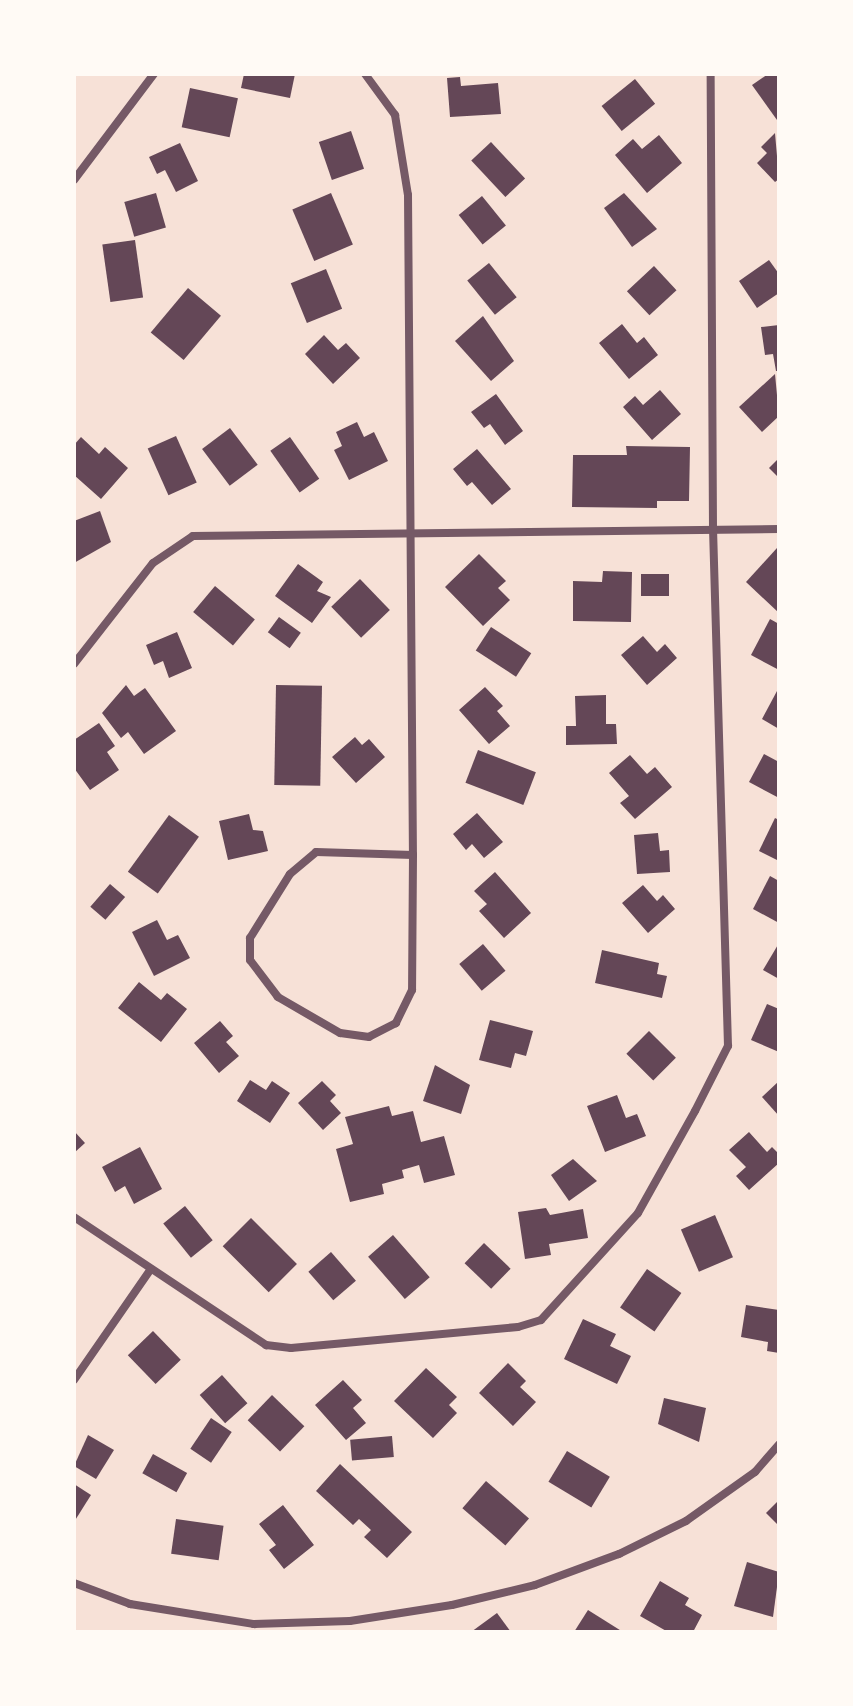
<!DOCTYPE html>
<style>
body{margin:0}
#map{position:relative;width:853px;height:1706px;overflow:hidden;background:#f7e1d7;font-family:Cabin,sans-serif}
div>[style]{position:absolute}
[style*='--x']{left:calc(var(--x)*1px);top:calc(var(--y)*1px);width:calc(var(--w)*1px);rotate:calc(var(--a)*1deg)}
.building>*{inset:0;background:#644757;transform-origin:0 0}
.minor>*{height:8px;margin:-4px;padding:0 4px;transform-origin:4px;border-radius:4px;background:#755966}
span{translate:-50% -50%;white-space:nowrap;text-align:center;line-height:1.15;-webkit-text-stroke:7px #fffaf5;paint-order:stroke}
.frame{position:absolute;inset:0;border:76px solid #fffaf5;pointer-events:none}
</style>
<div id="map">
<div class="building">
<i style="clip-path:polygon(244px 74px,295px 74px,290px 98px,241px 88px)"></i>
<i style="clip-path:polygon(768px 74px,779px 74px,777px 120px,752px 85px)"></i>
<i style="clip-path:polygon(460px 77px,461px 86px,498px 83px,501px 114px,450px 117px,447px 78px)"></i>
<i style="left:635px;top:79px;width:32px;height:43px;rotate:51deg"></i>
<i style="left:190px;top:88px;width:49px;height:40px;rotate:12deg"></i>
<i style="left:351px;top:131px;width:40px;height:34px;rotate:71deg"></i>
<i style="clip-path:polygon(775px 133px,779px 179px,775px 182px,757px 163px,767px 153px,761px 147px)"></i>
<i style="clip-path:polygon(659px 135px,682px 163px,647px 193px,615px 155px,633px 139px,642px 149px)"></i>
<i style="left:491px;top:142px;width:50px;height:27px;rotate:47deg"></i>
<i style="clip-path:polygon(180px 143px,198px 181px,176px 192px,165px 170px,157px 174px,149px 157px)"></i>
<i style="left:156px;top:193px;width:36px;height:33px;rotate:74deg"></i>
<i style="left:331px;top:193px;width:56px;height:42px;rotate:67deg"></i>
<i style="clip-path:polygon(624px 193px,657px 229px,632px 247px,604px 208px)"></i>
<i style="left:482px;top:196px;width:38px;height:30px;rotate:51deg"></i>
<i style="left:135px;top:240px;width:58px;height:33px;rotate:82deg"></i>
<i style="clip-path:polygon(769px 260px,779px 274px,779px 293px,757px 308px,739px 281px)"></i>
<i style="left:489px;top:263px;width:44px;height:28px;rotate:51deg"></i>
<i style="left:654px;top:266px;width:33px;height:37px;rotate:47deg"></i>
<i style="left:326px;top:269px;width:43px;height:38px;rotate:68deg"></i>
<i style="left:188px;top:288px;width:43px;height:58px;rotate:40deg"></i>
<i style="clip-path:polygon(483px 316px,514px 361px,491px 381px,455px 341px)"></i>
<i style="clip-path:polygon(622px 324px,637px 343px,644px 337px,658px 355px,629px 379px,599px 343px)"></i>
<i style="clip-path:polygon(779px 325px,779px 371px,776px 371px,773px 354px,765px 355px,761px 327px)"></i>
<i style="clip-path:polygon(324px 335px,338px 350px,346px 343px,360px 358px,333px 384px,305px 354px)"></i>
<i style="clip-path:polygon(775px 374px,779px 416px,762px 432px,739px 407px)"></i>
<i style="clip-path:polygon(660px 390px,681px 414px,652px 440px,623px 407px,635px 396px,643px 405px)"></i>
<i style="clip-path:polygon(496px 394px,523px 431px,505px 445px,490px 424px,484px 428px,471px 412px)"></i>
<i style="clip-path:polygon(357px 422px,364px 437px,374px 432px,388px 461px,349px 480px,334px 450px,342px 446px,336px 432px)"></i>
<i style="left:230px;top:428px;width:46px;height:35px;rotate:53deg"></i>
<i style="left:176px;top:436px;width:51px;height:31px;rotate:66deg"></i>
<i style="clip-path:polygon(81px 437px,99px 454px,105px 447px,128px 468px,101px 499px,74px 475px,74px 445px)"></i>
<i style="left:290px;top:437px;width:51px;height:24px;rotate:55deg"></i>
<i style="clip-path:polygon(626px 446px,690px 447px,689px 501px,657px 501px,657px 508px,572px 507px,573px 455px,627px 455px)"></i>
<i style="clip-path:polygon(477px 449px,511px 489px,492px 505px,472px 482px,467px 486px,453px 469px)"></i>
<i style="clip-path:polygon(779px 458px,779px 478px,769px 468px)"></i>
<i style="clip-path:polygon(100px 511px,111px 542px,74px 563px,74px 521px)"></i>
<i style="clip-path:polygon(777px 548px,779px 549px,779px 613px,746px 582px)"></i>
<i style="clip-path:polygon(479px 554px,506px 581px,498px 588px,510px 600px,483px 626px,445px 587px)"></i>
<i style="clip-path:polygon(298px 564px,323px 582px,317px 591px,331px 597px,312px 623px,275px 596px)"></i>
<i style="clip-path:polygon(603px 571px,632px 572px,631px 622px,573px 621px,573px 581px,602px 582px)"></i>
<i style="left:641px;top:574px;width:28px;height:22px"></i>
<i style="left:360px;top:579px;width:43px;height:40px;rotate:46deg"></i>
<i style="left:215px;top:586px;width:52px;height:34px;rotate:40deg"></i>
<i style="left:279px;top:617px;width:27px;height:19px;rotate:36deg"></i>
<i style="clip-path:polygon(770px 619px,779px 624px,779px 670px,751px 655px)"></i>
<i style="left:491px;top:627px;width:48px;height:28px;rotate:33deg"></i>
<i style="clip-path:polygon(177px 632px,192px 668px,169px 678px,163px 661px,154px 665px,146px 645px)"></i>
<i style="clip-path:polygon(643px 636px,657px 652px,665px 644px,677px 658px,647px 685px,621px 655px)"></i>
<i style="clip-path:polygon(126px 685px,134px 696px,145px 688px,176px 731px,144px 754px,128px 732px,121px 738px,102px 713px)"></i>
<i style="left:276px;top:685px;width:46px;height:100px;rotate:1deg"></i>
<i style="clip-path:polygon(485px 687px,503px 706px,497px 711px,510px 726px,489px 744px,459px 710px)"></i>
<i style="clip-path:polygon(777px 691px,779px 692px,779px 729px,762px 719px)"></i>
<i style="clip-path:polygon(606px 695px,606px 724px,616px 724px,617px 744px,566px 745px,566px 726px,576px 726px,575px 696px)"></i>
<i style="clip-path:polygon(99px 723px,115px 746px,107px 752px,119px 770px,90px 790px,74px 768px,74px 740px)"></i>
<i style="clip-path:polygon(355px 737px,362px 745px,369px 739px,385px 757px,356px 783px,332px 757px)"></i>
<i style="left:478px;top:750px;width:62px;height:35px;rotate:21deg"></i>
<i style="clip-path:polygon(764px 754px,779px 762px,779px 798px,749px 782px)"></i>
<i style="clip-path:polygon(630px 755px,647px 774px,655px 767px,672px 787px,635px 819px,620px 803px,629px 796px,609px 773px)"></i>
<i style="clip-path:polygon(477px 813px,503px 842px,484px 858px,472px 844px,466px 850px,453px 834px)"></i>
<i style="clip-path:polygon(249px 814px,253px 830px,263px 831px,268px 851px,228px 860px,219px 821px)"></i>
<i style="left:169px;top:815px;width:37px;height:70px;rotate:36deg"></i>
<i style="clip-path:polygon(775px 818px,779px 820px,779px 861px,759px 851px)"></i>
<i style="clip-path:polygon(658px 833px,660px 851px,669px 850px,670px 872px,637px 874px,634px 835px)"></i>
<i style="clip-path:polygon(495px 872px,531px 913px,504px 938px,479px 911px,487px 904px,474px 891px)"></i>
<i style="clip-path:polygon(770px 876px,779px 881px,779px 923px,753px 909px)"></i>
<i style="left:110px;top:884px;width:20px;height:30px;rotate:41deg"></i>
<i style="clip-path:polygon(643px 885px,657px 901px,663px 895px,675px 909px,648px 933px,622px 903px)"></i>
<i style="clip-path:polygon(157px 920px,167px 940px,178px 935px,190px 958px,154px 976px,132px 932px)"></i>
<i style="clip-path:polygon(779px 943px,779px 979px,763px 970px)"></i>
<i style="left:483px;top:944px;width:35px;height:31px;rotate:50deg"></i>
<i style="clip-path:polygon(602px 950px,659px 963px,657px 974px,667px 976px,662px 998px,595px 983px)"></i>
<i style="clip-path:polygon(139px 982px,161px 1000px,167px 993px,187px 1009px,161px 1042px,118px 1008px)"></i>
<i style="clip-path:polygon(767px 1004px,779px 1009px,779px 1052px,751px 1040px)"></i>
<i style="clip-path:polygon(490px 1020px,533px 1031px,526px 1056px,515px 1053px,511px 1068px,479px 1060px)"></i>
<i style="clip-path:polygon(220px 1021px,233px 1036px,226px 1042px,239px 1056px,219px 1073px,194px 1043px)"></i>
<i style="left:649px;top:1031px;width:38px;height:32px;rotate:45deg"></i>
<i style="clip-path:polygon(435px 1065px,470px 1085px,461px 1114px,423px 1101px)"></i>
<i style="clip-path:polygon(250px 1080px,266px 1090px,272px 1081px,290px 1093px,270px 1123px,237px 1101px)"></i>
<i style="clip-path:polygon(322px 1081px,336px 1095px,330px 1101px,341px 1113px,323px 1130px,298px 1103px)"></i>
<i style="clip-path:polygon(779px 1081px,779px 1116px,762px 1097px)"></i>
<i style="clip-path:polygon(617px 1095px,626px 1118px,637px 1114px,646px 1136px,605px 1152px,587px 1106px)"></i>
<i style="clip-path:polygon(389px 1106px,392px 1116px,413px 1111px,421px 1142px,444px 1136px,455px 1175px,424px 1183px,419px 1165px,402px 1170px,404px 1178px,382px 1184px,384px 1194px,350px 1202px,336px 1149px,353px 1144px,345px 1117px)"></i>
<i style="clip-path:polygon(74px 1131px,85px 1143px,74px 1153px)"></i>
<i style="clip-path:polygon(749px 1132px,767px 1152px,772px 1147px,779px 1154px,779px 1163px,749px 1190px,736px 1176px,746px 1167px,729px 1150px)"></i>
<i style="clip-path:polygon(140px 1147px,162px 1189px,134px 1204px,125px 1186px,115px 1192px,102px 1167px)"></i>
<i style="clip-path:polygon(573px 1159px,597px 1181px,569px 1201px,551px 1175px)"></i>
<i style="left:185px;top:1206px;width:44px;height:28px;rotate:51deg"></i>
<i style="clip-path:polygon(546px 1208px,550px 1215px,583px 1209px,588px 1238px,549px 1244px,551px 1255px,525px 1259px,518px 1212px)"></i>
<i style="left:715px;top:1215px;width:46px;height:37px;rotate:67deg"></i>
<i style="left:251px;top:1218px;width:65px;height:40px;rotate:45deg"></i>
<i style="left:393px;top:1235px;width:56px;height:33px;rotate:49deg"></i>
<i style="left:484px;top:1243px;width:37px;height:28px;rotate:44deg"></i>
<i style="left:331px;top:1252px;width:38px;height:30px;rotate:49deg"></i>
<i style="left:647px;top:1269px;width:42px;height:47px;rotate:35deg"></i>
<i style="clip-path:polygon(746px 1305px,779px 1310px,779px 1353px,767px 1351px,768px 1342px,741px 1337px)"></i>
<i style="clip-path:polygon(583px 1319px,616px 1334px,610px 1346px,631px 1356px,617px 1384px,564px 1359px)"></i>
<i style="left:153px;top:1331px;width:40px;height:35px;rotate:46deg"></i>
<i style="clip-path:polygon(508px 1363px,526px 1381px,520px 1387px,536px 1402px,513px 1426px,479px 1393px)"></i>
<i style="clip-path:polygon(426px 1368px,457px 1397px,449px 1405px,457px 1413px,433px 1438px,394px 1401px)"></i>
<i style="left:222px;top:1375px;width:38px;height:30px;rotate:48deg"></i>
<i style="clip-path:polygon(343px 1380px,362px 1400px,353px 1408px,366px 1423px,346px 1440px,315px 1405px)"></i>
<i style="left:272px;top:1395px;width:45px;height:35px;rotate:44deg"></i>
<i style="clip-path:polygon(664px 1398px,706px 1408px,699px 1442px,658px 1424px)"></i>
<i style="left:211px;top:1418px;width:25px;height:37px;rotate:34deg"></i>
<i style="clip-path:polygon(88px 1435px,114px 1450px,96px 1479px,74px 1466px)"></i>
<i style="left:392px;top:1436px;width:21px;height:42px;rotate:85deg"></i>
<i style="left:567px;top:1451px;width:50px;height:36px;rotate:31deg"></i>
<i style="left:153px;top:1454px;width:39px;height:22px;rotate:29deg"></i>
<i style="clip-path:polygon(340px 1464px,412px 1532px,387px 1558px,364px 1537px,371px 1530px,359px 1519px,353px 1525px,316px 1491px)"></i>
<i style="left:486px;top:1481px;width:57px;height:36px;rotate:41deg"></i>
<i style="clip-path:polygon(74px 1484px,91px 1495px,74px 1522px)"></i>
<i style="clip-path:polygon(779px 1500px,779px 1526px,766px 1513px)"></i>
<i style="clip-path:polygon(283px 1505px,314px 1545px,284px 1569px,269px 1550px,276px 1545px,259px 1524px)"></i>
<i style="left:176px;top:1519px;width:48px;height:35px;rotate:8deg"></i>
<i style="clip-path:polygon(747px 1562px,779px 1572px,773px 1617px,734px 1606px)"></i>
<i style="clip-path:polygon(660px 1581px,689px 1598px,685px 1605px,702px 1615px,693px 1632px,668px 1632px,640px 1616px)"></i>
<i style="clip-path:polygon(588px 1610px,623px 1632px,574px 1632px)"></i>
<i style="clip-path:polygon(497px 1613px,511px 1632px,471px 1632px)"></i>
</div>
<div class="minor">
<i style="--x:365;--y:74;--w:51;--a:53.8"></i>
<i style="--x:395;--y:115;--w:81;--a:80.8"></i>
<i style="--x:408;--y:195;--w:660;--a:89.57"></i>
<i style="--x:413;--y:855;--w:135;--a:90.4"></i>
<i style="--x:412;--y:990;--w:37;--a:116"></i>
<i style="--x:396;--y:1023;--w:30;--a:153"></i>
<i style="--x:369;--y:1037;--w:29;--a:-172"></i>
<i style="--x:340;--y:1033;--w:72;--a:-149.9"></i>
<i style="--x:278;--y:997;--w:46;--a:-127.1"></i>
<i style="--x:250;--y:960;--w:22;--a:-90"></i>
<i style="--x:250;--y:938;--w:75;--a:-58"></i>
<i style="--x:290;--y:874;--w:34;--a:-40"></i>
<i style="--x:316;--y:852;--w:97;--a:1.8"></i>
<i style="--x:74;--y:180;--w:133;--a:-53"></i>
<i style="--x:74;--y:664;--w:128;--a:-52"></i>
<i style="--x:153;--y:563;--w:48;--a:-34"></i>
<i style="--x:193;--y:536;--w:586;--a:-0.68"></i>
<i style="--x:74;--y:1217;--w:231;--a:33.7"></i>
<i style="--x:266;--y:1345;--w:25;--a:7"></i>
<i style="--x:291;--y:1348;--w:228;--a:-5.3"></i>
<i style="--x:518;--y:1327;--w:24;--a:-17"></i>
<i style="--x:541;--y:1320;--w:144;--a:-47.8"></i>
<i style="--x:638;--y:1213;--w:117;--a:-60.8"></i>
<i style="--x:695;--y:1111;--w:73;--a:-63.1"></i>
<i style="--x:728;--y:1046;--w:517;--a:-91.66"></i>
<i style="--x:713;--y:529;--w:455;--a:-90.3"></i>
<i style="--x:74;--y:1380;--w:135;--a:-55.3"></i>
<i style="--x:74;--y:1583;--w:60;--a:20.6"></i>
<i style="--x:130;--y:1604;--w:126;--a:9.2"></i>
<i style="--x:254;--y:1624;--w:96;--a:-1.8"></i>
<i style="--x:350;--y:1621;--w:103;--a:-8.9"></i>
<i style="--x:452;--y:1605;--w:85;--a:-13.5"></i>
<i style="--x:535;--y:1585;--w:90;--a:-20.3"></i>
<i style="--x:619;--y:1554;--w:75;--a:-26.2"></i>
<i style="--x:686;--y:1521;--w:85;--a:-35.4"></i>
<i style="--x:755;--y:1472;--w:37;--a:-49"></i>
</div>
<div class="frame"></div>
</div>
